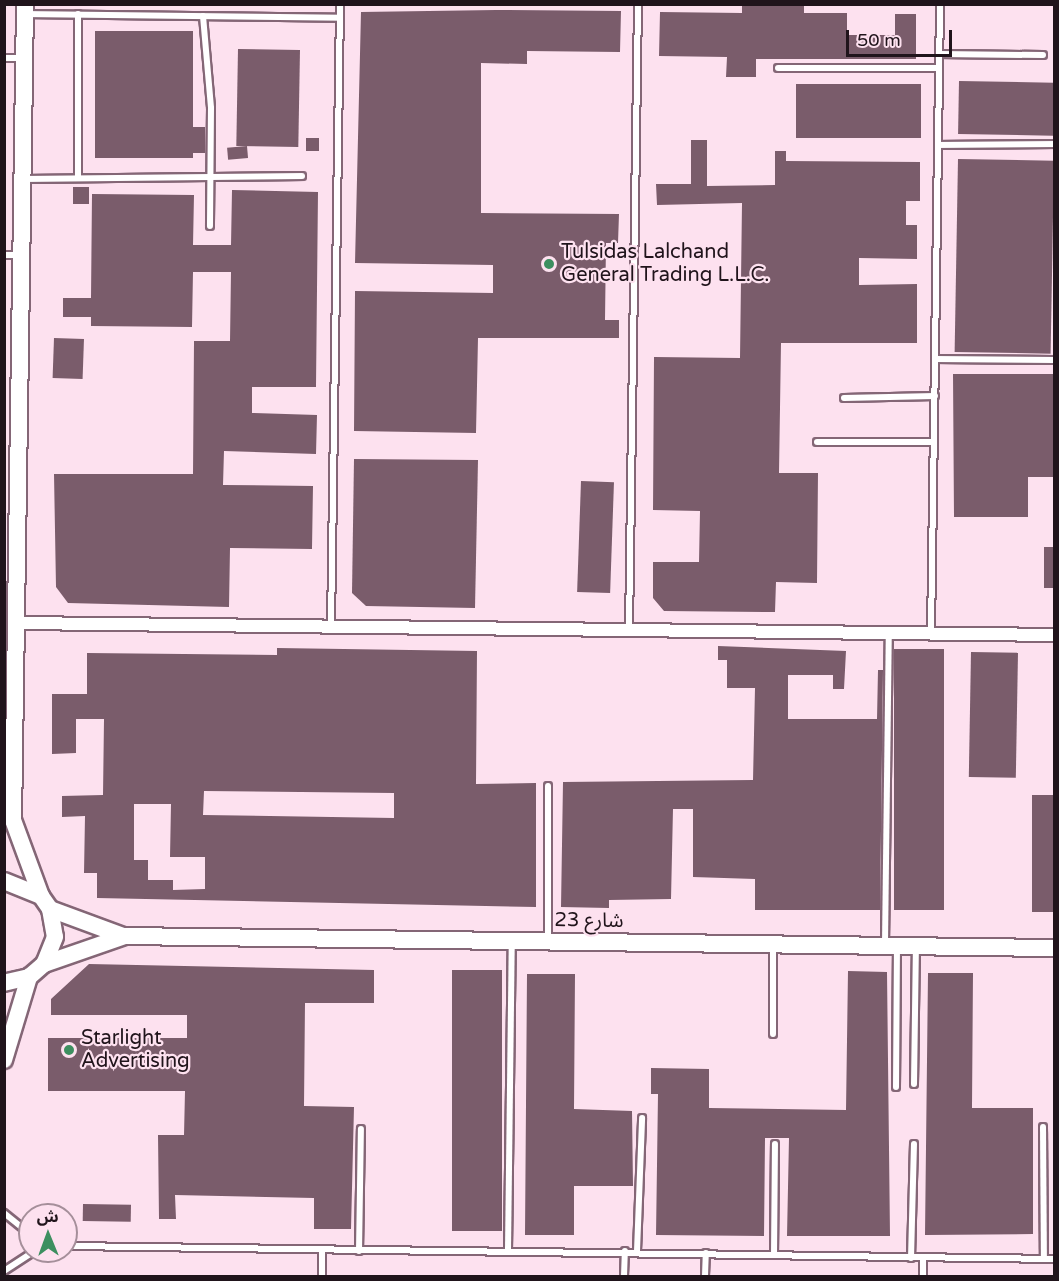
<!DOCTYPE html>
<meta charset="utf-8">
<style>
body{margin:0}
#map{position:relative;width:1059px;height:1281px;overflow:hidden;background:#fde1ef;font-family:"Varela Round","Noto Sans Arabic",sans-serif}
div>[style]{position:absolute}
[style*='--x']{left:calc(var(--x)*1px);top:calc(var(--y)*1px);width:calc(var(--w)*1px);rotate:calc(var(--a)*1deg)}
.building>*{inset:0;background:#7a5c6b;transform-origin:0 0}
.roads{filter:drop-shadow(2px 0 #846676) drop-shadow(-2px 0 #846676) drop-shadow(0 2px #846676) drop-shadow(0 -2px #846676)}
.lane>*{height:6px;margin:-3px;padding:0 3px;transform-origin:3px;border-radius:3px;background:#fff}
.street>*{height:12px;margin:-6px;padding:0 6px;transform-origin:6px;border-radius:6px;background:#fff}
.secondary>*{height:16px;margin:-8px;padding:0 8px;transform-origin:8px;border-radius:8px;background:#fff}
.dots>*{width:16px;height:16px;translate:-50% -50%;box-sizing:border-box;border:3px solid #fde1ef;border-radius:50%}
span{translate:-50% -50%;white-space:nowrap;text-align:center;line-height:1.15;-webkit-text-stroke:4.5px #fde1ef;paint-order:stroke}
.poi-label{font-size:20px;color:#20141b}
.left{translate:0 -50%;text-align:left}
.street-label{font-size:20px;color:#20141b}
.frame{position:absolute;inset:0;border:6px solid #20141b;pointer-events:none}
.north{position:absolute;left:18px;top:1203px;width:60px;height:60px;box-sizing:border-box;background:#fde1ef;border:2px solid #a58f9a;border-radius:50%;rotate:359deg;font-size:16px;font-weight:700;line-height:24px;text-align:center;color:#20141b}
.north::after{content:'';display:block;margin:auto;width:21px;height:27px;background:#3d8f60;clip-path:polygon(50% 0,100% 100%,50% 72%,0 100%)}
.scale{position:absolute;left:846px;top:30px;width:106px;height:27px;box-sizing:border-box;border:3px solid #20141b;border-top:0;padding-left:8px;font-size:18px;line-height:21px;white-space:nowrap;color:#20141b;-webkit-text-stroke:4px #fde1ef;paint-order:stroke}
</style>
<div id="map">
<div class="building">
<i style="clip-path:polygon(742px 4px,804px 4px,804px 13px,847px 13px,847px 35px,895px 35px,895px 14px,916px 14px,916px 59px,756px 59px,756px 77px,726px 77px,727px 57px,659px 56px,660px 12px,742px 13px)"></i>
<i style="clip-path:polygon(496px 10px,621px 11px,620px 52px,527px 51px,527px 64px,481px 63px,481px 213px,619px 214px,618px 243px,606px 243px,605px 320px,619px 320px,619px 338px,478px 338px,476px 433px,354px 431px,355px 291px,493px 293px,493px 265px,355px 263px,361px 12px)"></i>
<i style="clip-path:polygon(95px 31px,193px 31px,193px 127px,205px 127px,205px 153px,193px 153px,193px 158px,95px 158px)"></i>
<i style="left:238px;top:49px;width:62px;height:97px;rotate:1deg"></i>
<i style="left:959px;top:81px;width:95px;height:53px;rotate:1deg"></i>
<i style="left:796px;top:84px;width:125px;height:54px"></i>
<i style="left:306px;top:138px;width:13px;height:13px"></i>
<i style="clip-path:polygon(691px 140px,707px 140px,707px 186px,775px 185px,775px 151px,786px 151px,786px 161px,920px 162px,920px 201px,906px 201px,906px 225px,917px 225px,917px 259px,859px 258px,859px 285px,917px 284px,917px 343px,781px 343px,779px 473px,818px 473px,817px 583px,776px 582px,775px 612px,664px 611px,653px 598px,653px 562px,699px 562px,700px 511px,653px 510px,654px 357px,740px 358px,742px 203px,657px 205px,656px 184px,691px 184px)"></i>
<i style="left:247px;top:146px;width:12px;height:20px;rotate:85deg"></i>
<i style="left:958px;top:159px;width:96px;height:193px;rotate:1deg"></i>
<i style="left:73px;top:187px;width:16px;height:17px"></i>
<i style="clip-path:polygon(232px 190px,318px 192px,316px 387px,252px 387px,252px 413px,317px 415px,316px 454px,224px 451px,223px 485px,313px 486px,312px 549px,230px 548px,229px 607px,68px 603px,56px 587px,54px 474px,193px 474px,194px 341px,230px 341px,231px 272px,193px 272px,192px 327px,91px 326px,91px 317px,63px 317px,63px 298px,91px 298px,92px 194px,194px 195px,193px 245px,231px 245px)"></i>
<i style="left:54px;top:338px;width:30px;height:40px;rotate:2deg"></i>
<i style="clip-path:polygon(953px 374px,1054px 374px,1054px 477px,1028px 477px,1028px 517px,954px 517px)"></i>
<i style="clip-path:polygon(354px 459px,478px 460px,475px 608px,366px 606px,352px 593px)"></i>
<i style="left:581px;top:481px;width:33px;height:111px;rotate:2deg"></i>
<i style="left:1044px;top:547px;width:10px;height:41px"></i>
<i style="clip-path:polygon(718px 646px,846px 651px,844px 689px,833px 689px,833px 675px,788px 675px,788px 719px,877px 719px,878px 670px,883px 670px,880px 910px,755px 910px,755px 879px,693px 877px,693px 809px,673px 809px,671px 899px,609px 900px,609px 908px,561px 907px,563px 782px,753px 780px,755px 688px,727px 688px,727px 660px,718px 660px)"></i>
<i style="clip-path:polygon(evenodd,277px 648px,477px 651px,476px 784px,536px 783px,536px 907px,97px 898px,97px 873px,84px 873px,85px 816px,62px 817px,62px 796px,103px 795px,104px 719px,76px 719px,76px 753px,52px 754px,52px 694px,87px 694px,87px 653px,277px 655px,277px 648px,204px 791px,394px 793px,394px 818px,203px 815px,204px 791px,277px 648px,134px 804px,171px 804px,170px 857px,205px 857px,205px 889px,173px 890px,173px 880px,148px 880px,148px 860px,134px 860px,134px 804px)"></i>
<i style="left:894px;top:649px;width:50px;height:261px"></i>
<i style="left:971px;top:652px;width:47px;height:125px;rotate:1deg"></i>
<i style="left:1032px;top:795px;width:22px;height:117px"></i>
<i style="clip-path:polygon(89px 964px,374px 970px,374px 1003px,305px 1003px,304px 1106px,354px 1107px,351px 1229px,314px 1229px,314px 1198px,175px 1195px,176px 1219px,159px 1219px,158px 1135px,184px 1135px,185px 1091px,48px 1091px,48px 1038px,187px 1038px,187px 1015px,51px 1015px,51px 999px)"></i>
<i style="left:452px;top:970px;width:50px;height:261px"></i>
<i style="clip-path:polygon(848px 971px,887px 972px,890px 1236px,787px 1236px,789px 1138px,765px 1138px,764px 1236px,656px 1235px,658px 1094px,651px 1094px,651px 1068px,709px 1069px,709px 1108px,846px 1110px)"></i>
<i style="clip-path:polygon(928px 973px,973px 973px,972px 1108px,1033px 1108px,1033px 1234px,925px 1235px)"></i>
<i style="clip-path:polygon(527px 974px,575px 974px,574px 1109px,632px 1111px,633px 1186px,574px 1186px,574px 1235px,525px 1235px)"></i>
<i style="left:83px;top:1204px;width:48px;height:17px;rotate:1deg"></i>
</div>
<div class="roads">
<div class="lane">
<i style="--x:25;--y:14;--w:314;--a:0.7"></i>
<i style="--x:203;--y:16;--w:92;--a:85"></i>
<i style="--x:211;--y:108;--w:118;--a:90.5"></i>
<i style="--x:939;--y:54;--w:104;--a:0.6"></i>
<i style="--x:4;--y:58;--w:18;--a:0"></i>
<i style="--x:778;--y:68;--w:161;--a:0"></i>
<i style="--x:938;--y:145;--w:116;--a:-0.5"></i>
<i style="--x:78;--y:178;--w:164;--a:-90"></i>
<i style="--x:26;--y:179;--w:276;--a:-0.6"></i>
<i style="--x:4;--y:255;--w:17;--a:0"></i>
<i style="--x:935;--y:359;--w:119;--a:0.5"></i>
<i style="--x:844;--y:398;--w:91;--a:-1.3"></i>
<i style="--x:817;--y:442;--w:117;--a:0"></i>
<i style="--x:331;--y:627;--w:623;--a:-89.17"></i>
<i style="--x:629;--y:630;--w:626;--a:-89.18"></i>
<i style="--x:931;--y:633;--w:629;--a:-89.18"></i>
<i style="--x:548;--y:941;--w:155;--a:-90"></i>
<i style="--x:885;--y:944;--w:311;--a:-89.3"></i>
<i style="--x:773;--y:945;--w:89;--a:90"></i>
<i style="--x:914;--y:1084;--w:137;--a:-89.2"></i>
<i style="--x:896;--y:1087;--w:140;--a:-89.6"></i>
<i style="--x:1043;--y:1127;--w:132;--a:89.6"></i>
<i style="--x:4;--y:1213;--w:33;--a:39"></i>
<i style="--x:66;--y:1246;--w:988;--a:0.75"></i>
<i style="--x:508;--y:1250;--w:308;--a:-89.3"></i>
<i style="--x:359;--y:1251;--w:122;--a:-89.1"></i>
<i style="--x:637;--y:1251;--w:133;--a:-87.8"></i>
<i style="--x:774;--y:1255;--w:111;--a:-89.5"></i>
<i style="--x:911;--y:1258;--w:114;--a:-88.5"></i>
<i style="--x:4;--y:1271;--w:37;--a:-33"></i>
<i style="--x:322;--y:1276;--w:25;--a:-90"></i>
<i style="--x:624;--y:1276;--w:25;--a:-88"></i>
<i style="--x:705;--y:1276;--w:23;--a:-88"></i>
<i style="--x:923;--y:1276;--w:18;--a:-90"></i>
</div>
<div class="street">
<i style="--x:18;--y:623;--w:1036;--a:0.66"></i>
</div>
<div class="secondary">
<i style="--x:25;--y:4;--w:816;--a:90.84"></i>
<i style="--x:13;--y:820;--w:81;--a:69.8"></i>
<i style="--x:4;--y:881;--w:40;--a:22"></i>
<i style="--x:41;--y:896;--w:16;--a:55"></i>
<i style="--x:50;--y:909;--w:28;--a:80"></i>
<i style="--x:55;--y:937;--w:29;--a:112"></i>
<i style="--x:44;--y:964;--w:20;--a:139"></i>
<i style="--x:29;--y:977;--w:26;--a:167"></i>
<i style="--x:50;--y:909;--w:78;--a:20.3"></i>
<i style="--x:123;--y:936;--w:931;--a:0.74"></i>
<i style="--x:44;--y:964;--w:83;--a:-19.1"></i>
<i style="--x:4;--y:1060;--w:87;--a:-73.2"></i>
</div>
</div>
<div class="dots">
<i style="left:549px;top:264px;background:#3d8f60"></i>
<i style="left:69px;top:1050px;background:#3d8f60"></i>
</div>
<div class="poi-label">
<span class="left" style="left:561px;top:264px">Tulsidas Lalchand<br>General Trading L.L.C.</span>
<span class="left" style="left:81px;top:1050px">Starlight<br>Advertising</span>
</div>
<div class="street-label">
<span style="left:589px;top:921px;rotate:1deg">شارع 23</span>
</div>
<div class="frame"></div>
<div class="north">ش</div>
<div class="scale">50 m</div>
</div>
